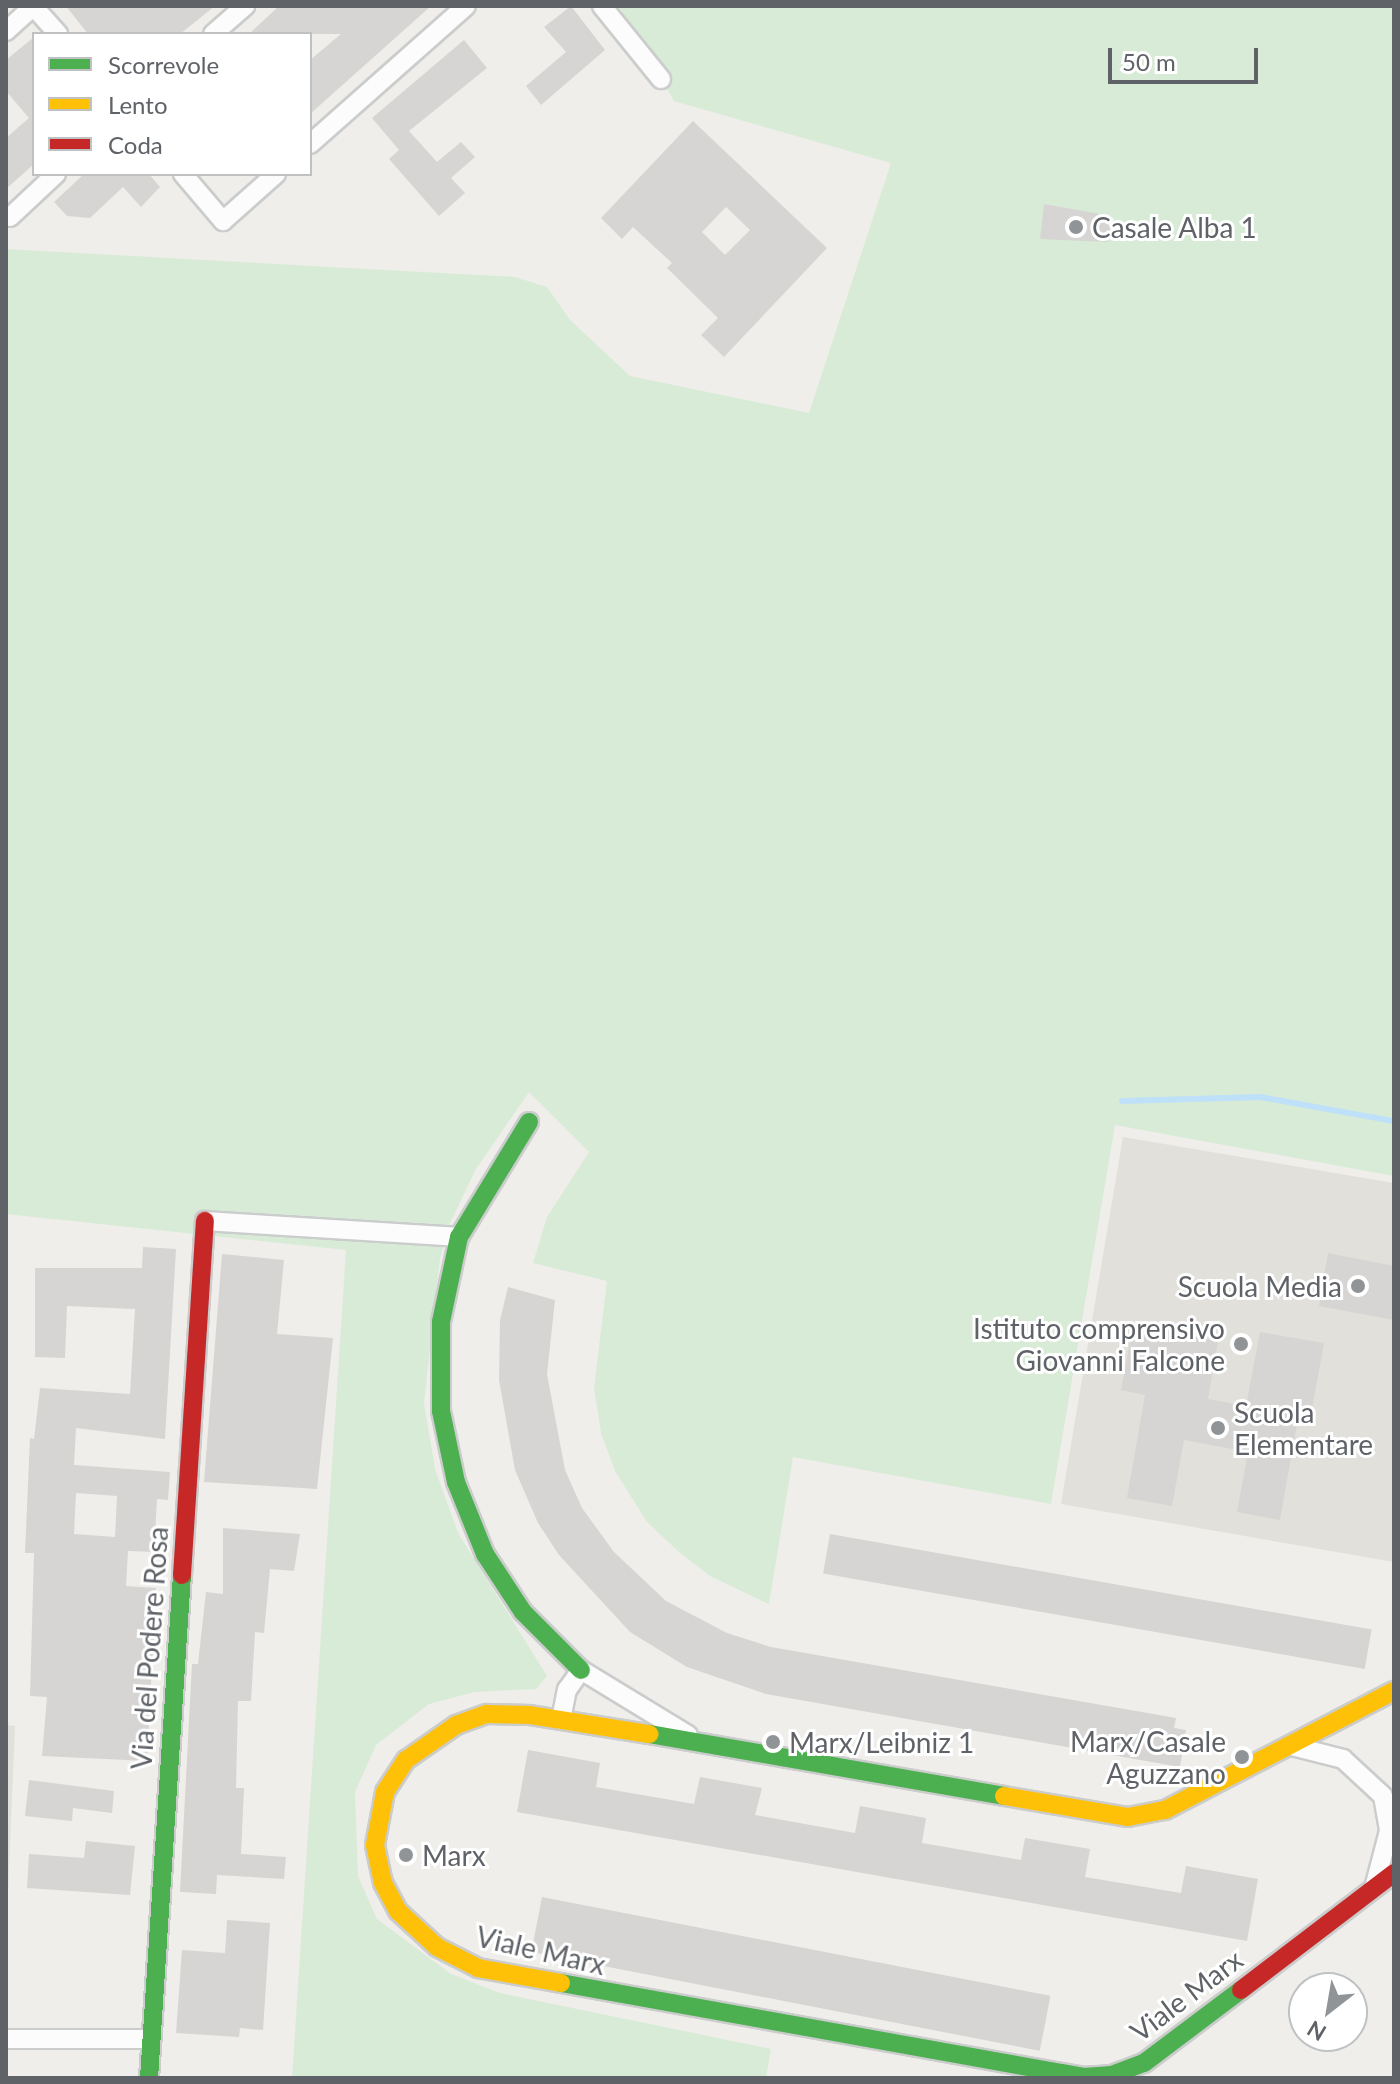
<!DOCTYPE html>
<style>
body{margin:0}
#map{position:relative;width:1400px;height:2084px;overflow:hidden;background:#efeeea;font-family:Lato,sans-serif}
div>[style]{position:absolute}
[style*='--x']{left:calc(var(--x)*1px);top:calc(var(--y)*1px);width:calc(var(--w)*1px);rotate:calc(var(--a)*1deg)}
.education>*{inset:0;background:#e2e0da}
.green>*{inset:0;background:#d8ebd6}
.stream>*{height:6px;margin:-3px;padding:0 3px;transform-origin:3px;border-radius:3px;background:#bfe0f9}
.building>*{inset:0;background:#d6d5d3;transform-origin:0 0}
.roads{filter:drop-shadow(2px 0 #cbcccc) drop-shadow(-2px 0 #cbcccc) drop-shadow(0 2px #cbcccc) drop-shadow(0 -2px #cbcccc)}
.street>*{height:18px;margin:-9px;padding:0 9px;transform-origin:9px;border-radius:9px;background:#fdfcfc}
.fast>*{height:18px;margin:-9px;padding:0 9px;transform-origin:9px;border-radius:9px;background:#4caf50}
.slow>*{height:18px;margin:-9px;padding:0 9px;transform-origin:9px;border-radius:9px;background:#ffc107}
.jam>*{height:18px;margin:-9px;padding:0 9px;transform-origin:9px;border-radius:9px;background:#c62828}
.dots>*{width:22px;height:22px;translate:-50% -50%;box-sizing:border-box;border:4px solid #fff;border-radius:50%}
span{translate:-50% -50%;white-space:nowrap;text-align:center;line-height:1.15;-webkit-text-stroke:6px #fff;paint-order:stroke}
.poi-label{font-size:28px;color:#5f6368}
.left{translate:0 -50%;text-align:left}
.right{translate:-100% -50%;text-align:right}
.street-label{font-size:28px;color:#5f6368}
.frame{position:absolute;inset:0;border:8px solid #5f6368;pointer-events:none}
.legend{position:absolute;left:32px;top:32px;width:280px;height:144px;box-sizing:border-box;background:#fff;border:2px solid #bfc1c3;margin:0;padding:10px 14px;list-style:none;font-size:24px;color:#5f6368}
.legend li{display:flex;align-items:center;gap:16px;height:40px}
.legend b{width:40px;border:2px solid #bfc1c3}
.north{position:absolute;left:1288px;top:1972px;width:80px;height:80px;box-sizing:border-box;background:#fff;border:2px solid #bfc1c3;border-radius:50%;rotate:211deg;font-size:22px;font-weight:700;line-height:32px;text-align:center;color:#5f6368}
.north::after{content:'';display:block;margin:auto;width:28px;height:36px;background:#919496;clip-path:polygon(50% 0,100% 100%,50% 72%,0 100%)}
.scale{position:absolute;left:1108px;top:48px;width:150px;height:36px;box-sizing:border-box;border:4px solid #5f6368;border-top:0;padding-left:10px;font-size:24px;line-height:28px;white-space:nowrap;color:#5f6368;-webkit-text-stroke:6px #fff;paint-order:stroke}
</style>
<div id="map">
<div class="education">
<i style="clip-path:polygon(1123px 1137px,1394px 1183px,1394px 1562px,1061px 1504px)"></i>
<i style="clip-path:polygon(6px 1725px,15px 1726px,6px 1941px)"></i>
</div>
<div class="green">
<i style="clip-path:polygon(619px 6px,1394px 6px,1394px 1176px,1115px 1125px,1051px 1504px,793px 1457px,769px 1604px,710px 1576px,679px 1552px,647px 1522px,615px 1471px,601px 1433px,594px 1388px,607px 1281px,533px 1263px,547px 1217px,589px 1152px,529px 1092px,476px 1169px,450px 1223px,440px 1259px,424px 1403px,435px 1469px,458px 1533px,547px 1676px,536px 1689px,474px 1692px,429px 1704px,376px 1745px,355px 1792px,358px 1876px,377px 1919px,451px 1974px,500px 1993px,771px 2049px,766px 2078px,292px 2078px,346px 1250px,6px 1214px,6px 249px,515px 277px,547px 287px,570px 320px,630px 376px,809px 413px,891px 163px,674px 101px)"></i>
</div>
<div class="stream">
<i style="--x:1122;--y:1101;--w:138;--a:-1.7"></i>
<i style="--x:1260;--y:1097;--w:136;--a:10.2"></i>
</div>
<div class="building">
<i style="clip-path:polygon(66px 6px,215px 6px,180px 34px,88px 34px)"></i>
<i style="clip-path:polygon(279px 6px,431px 6px,310px 114px,310px 60px,341px 34px,249px 34px)"></i>
<i style="clip-path:polygon(571px 6px,605px 50px,541px 105px,526px 86px,566px 52px,544px 27px)"></i>
<i style="clip-path:polygon(34px 37px,34px 164px,6px 189px,6px 138px,29px 118px,6px 91px,6px 60px)"></i>
<i style="clip-path:polygon(464px 40px,487px 68px,409px 131px,437px 162px,461px 142px,475px 157px,451px 178px,465px 193px,439px 216px,389px 159px,399px 150px,372px 118px)"></i>
<i style="clip-path:polygon(evenodd,693px 121px,827px 248px,724px 357px,701px 335px,718px 318px,667px 268px,672px 263px,633px 227px,622px 239px,601px 218px,693px 121px,726px 207px,750px 230px,725px 255px,702px 232px,726px 207px)"></i>
<i style="clip-path:polygon(84px 174px,149px 174px,160px 187px,141px 207px,123px 187px,90px 218px,67px 216px,54px 202px)"></i>
<i style="clip-path:polygon(1044px 204px,1111px 216px,1108px 242px,1040px 239px)"></i>
<i style="clip-path:polygon(evenodd,143px 1247px,176px 1249px,165px 1439px,76px 1428px,74px 1465px,170px 1472px,168px 1500px,157px 1499px,154px 1552px,128px 1551px,126px 1586px,156px 1588px,147px 1761px,42px 1756px,47px 1697px,30px 1696px,34px 1553px,25px 1553px,30px 1438px,34px 1439px,40px 1388px,130px 1394px,135px 1309px,67px 1306px,65px 1358px,35px 1357px,35px 1268px,142px 1268px,143px 1247px,76px 1493px,117px 1496px,115px 1537px,74px 1534px,76px 1493px)"></i>
<i style="clip-path:polygon(1328px 1253px,1394px 1266px,1394px 1320px,1319px 1306px)"></i>
<i style="clip-path:polygon(222px 1254px,284px 1260px,277px 1334px,333px 1338px,317px 1489px,204px 1482px)"></i>
<i style="clip-path:polygon(508px 1287px,555px 1300px,547px 1374px,565px 1470px,582px 1508px,614px 1552px,666px 1601px,727px 1633px,771px 1647px,1176px 1718px,1174px 1728px,1186px 1730px,1180px 1767px,766px 1694px,687px 1667px,630px 1632px,559px 1555px,538px 1523px,515px 1470px,499px 1380px,500px 1320px)"></i>
<i style="clip-path:polygon(1133px 1325px,1218px 1341px,1208px 1399px,1246px 1406px,1260px 1332px,1324px 1343px,1312px 1409px,1300px 1407px,1280px 1520px,1237px 1512px,1248px 1452px,1184px 1440px,1172px 1506px,1127px 1498px,1145px 1395px,1121px 1390px)"></i>
<i style="clip-path:polygon(223px 1528px,300px 1534px,294px 1571px,270px 1569px,264px 1633px,255px 1632px,251px 1701px,238px 1701px,236px 1788px,244px 1788px,241px 1854px,286px 1857px,284px 1879px,217px 1875px,216px 1894px,180px 1892px,192px 1664px,198px 1664px,206px 1592px,223px 1594px)"></i>
<i style="left:830px;top:1534px;width:550px;height:40px;rotate:10deg"></i>
<i style="clip-path:polygon(528px 1750px,600px 1763px,596px 1787px,694px 1804px,700px 1777px,762px 1788px,755px 1815px,855px 1833px,860px 1806px,926px 1818px,922px 1843px,1021px 1860px,1025px 1838px,1090px 1849px,1085px 1877px,1181px 1893px,1186px 1866px,1258px 1879px,1247px 1941px,517px 1812px)"></i>
<i style="clip-path:polygon(29px 1780px,114px 1791px,112px 1813px,73px 1808px,72px 1821px,25px 1816px)"></i>
<i style="clip-path:polygon(86px 1841px,135px 1846px,130px 1895px,27px 1888px,29px 1854px,84px 1858px)"></i>
<i style="left:542px;top:1897px;width:518px;height:56px;rotate:11deg"></i>
<i style="clip-path:polygon(227px 1920px,270px 1923px,263px 2030px,240px 2028px,239px 2037px,176px 2033px,182px 1950px,225px 1953px)"></i>
</div>
<div class="roads">
<div class="street">
<i style="--x:33;--y:6;--w:38;--a:48"></i>
<i style="--x:602;--y:6;--w:94;--a:51.1"></i>
<i style="--x:6;--y:31;--w:38;--a:-42"></i>
<i style="--x:213;--y:34;--w:43;--a:-41.2"></i>
<i style="--x:310;--y:144;--w:208;--a:-41.5"></i>
<i style="--x:183;--y:174;--w:62;--a:49.6"></i>
<i style="--x:223;--y:221;--w:71;--a:-41.6"></i>
<i style="--x:10;--y:217;--w:63;--a:-43.1"></i>
<i style="--x:205;--y:1221;--w:255;--a:3.6"></i>
<i style="--x:561;--y:1720;--w:31;--a:-79"></i>
<i style="--x:567;--y:1690;--w:24;--a:-55"></i>
<i style="--x:581;--y:1670;--w:125;--a:31.3"></i>
<i style="--x:1292;--y:1746;--w:53;--a:14.3"></i>
<i style="--x:1343;--y:1759;--w:54;--a:42.8"></i>
<i style="--x:1383;--y:1796;--w:36;--a:80"></i>
<i style="--x:1389;--y:1831;--w:59;--a:104.7"></i>
<i style="--x:6;--y:2039;--w:145;--a:0"></i>
</div>
<div class="fast">
<i style="--x:529;--y:1122;--w:135;--a:121.3"></i>
<i style="--x:459;--y:1237;--w:87;--a:102"></i>
<i style="--x:441;--y:1322;--w:89;--a:90"></i>
<i style="--x:441;--y:1411;--w:73;--a:78.1"></i>
<i style="--x:456;--y:1482;--w:78;--a:68.1"></i>
<i style="--x:485;--y:1554;--w:69;--a:56.8"></i>
<i style="--x:523;--y:1612;--w:82;--a:45"></i>
<i style="--x:649;--y:1734;--w:360;--a:9.9"></i>
<i style="--x:561;--y:1983;--w:531;--a:10.19"></i>
<i style="--x:1084;--y:2077;--w:28;--a:-4"></i>
<i style="--x:1112;--y:2075;--w:34;--a:-21"></i>
<i style="--x:1144;--y:2063;--w:121;--a:-37"></i>
<i style="--x:149;--y:2078;--w:504;--a:-86.25"></i>
</div>
<div class="slow">
<i style="--x:1004;--y:1796;--w:126;--a:9.6"></i>
<i style="--x:1128;--y:1817;--w:38;--a:-11"></i>
<i style="--x:1165;--y:1810;--w:258;--a:-27.5"></i>
<i style="--x:561;--y:1983;--w:84;--a:-169.8"></i>
<i style="--x:478;--y:1968;--w:46;--a:-152.9"></i>
<i style="--x:437;--y:1947;--w:53;--a:-137.3"></i>
<i style="--x:398;--y:1911;--w:32;--a:-118"></i>
<i style="--x:383;--y:1883;--w:39;--a:-102"></i>
<i style="--x:375;--y:1845;--w:54;--a:-79.3"></i>
<i style="--x:385;--y:1792;--w:38;--a:-57"></i>
<i style="--x:406;--y:1760;--w:61;--a:-35"></i>
<i style="--x:456;--y:1725;--w:33;--a:-20"></i>
<i style="--x:487;--y:1714;--w:43;--a:1.3"></i>
<i style="--x:530;--y:1715;--w:121;--a:9.1"></i>
</div>
<div class="jam">
<i style="--x:182;--y:1575;--w:355;--a:-86.3"></i>
<i style="--x:1241;--y:1990;--w:193;--a:-37.4"></i>
</div>
</div>
<div class="dots">
<i style="left:1076px;top:227px;background:#919496"></i>
<i style="left:1358px;top:1286px;background:#919496"></i>
<i style="left:1241px;top:1344px;background:#919496"></i>
<i style="left:1218px;top:1428px;background:#919496"></i>
<i style="left:773px;top:1742px;background:#919496"></i>
<i style="left:1242px;top:1757px;background:#919496"></i>
<i style="left:406px;top:1855px;background:#919496"></i>
</div>
<div class="poi-label">
<span class="left" style="left:1092px;top:227px">Casale Alba 1</span>
<span class="right" style="left:1342px;top:1286px">Scuola Media</span>
<span class="right" style="left:1225px;top:1344px">Istituto comprensivo<br>Giovanni Falcone</span>
<span class="left" style="left:1234px;top:1428px">Scuola<br>Elementare</span>
<span class="right" style="left:1226px;top:1757px">Marx/Casale<br>Aguzzano</span>
<span class="left" style="left:789px;top:1742px">Marx/Leibniz 1</span>
<span class="left" style="left:422px;top:1855px">Marx</span>
</div>
<div class="street-label">
<span style="left:149px;top:1648px;rotate:-86deg">Via del Podere Rosa</span>
<span style="left:541px;top:1950px;rotate:13deg">Viale Marx</span>
<span style="left:1186px;top:1995px;rotate:-37deg">Viale Marx</span>
</div>
<div class="frame"></div>
<ul class="legend">
<li><b style="height:10px;background:#4caf50"></b>Scorrevole</li>
<li><b style="height:10px;background:#ffc107"></b>Lento</li>
<li><b style="height:10px;background:#c62828"></b>Coda</li>
</ul>
<div class="north">N</div>
<div class="scale">50 m</div>
</div>
